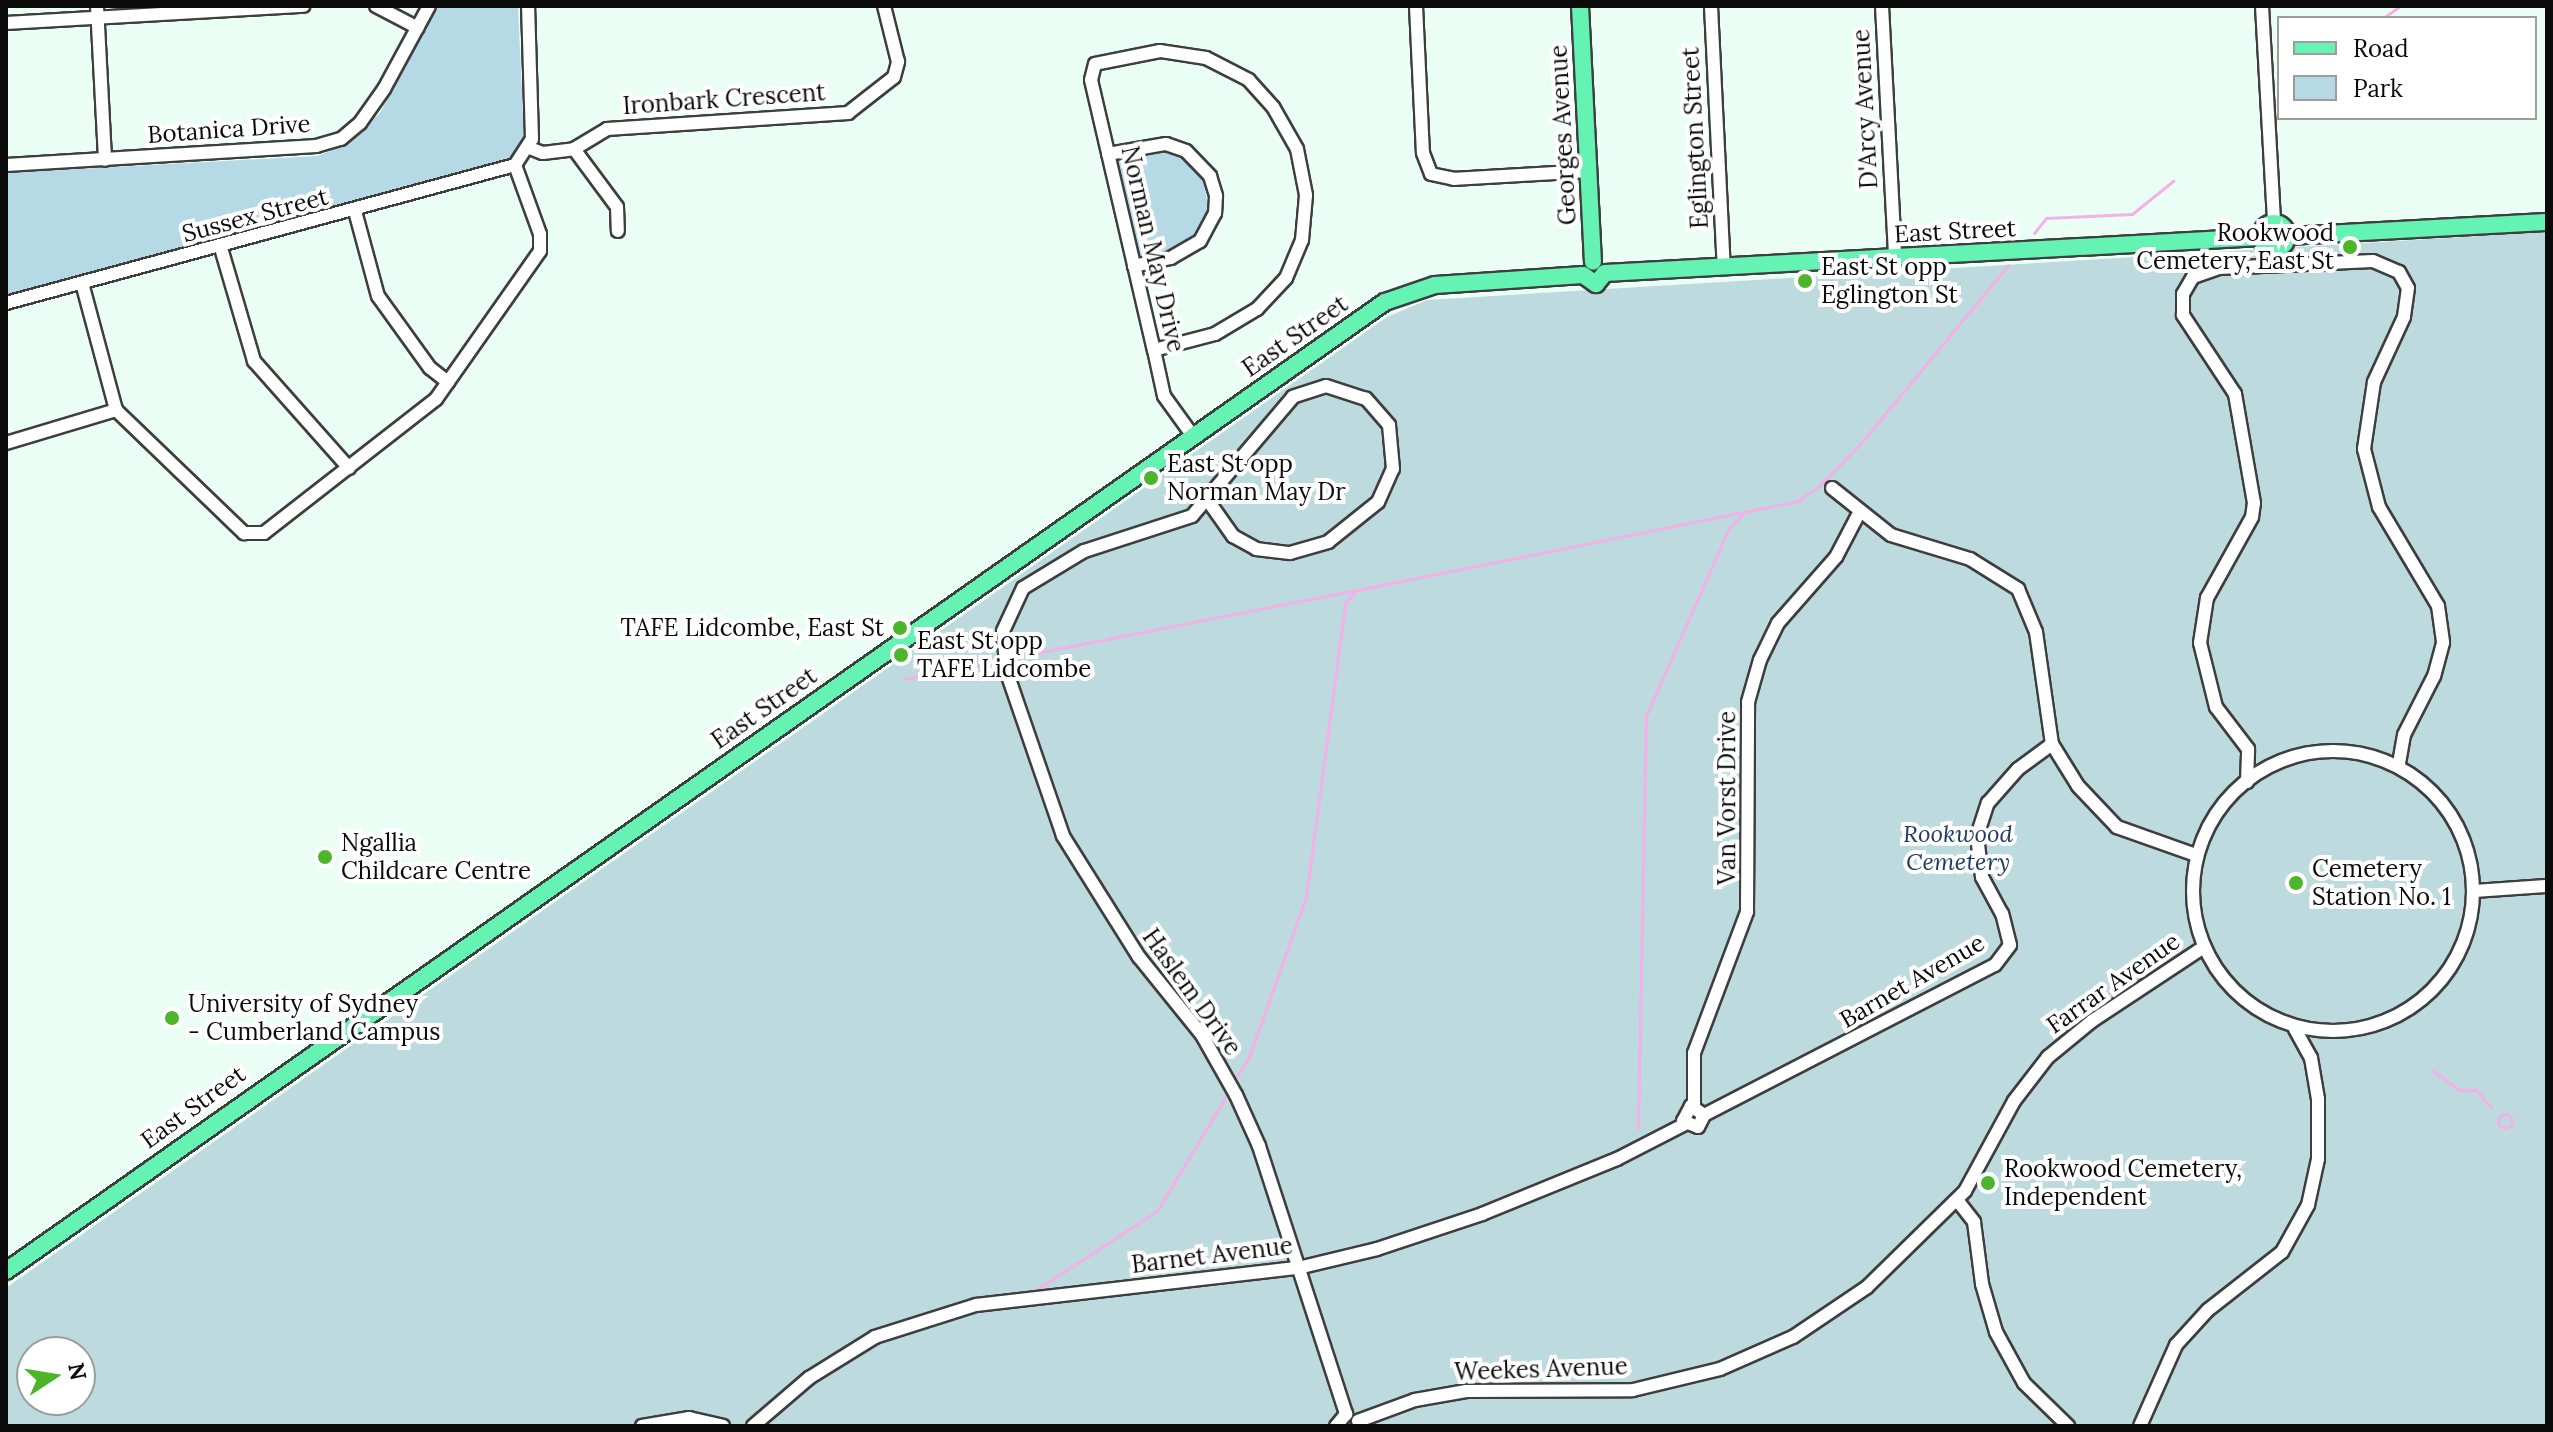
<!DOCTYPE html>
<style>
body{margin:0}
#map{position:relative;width:2553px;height:1432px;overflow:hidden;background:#eafef6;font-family:Lora,serif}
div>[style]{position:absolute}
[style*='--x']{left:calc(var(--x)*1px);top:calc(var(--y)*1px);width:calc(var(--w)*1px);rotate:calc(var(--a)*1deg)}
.green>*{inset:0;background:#b6d9e6}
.cemetery>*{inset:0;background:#bddade}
.stream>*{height:3px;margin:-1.5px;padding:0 1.5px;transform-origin:1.5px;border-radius:1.5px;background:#f3b1e8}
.stream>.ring{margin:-1.5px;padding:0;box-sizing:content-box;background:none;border:3px solid #f3b1e8;border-radius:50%}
.roads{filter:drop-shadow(2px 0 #3e3e3e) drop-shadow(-2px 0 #3e3e3e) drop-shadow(0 2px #3e3e3e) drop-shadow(0 -2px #3e3e3e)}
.minor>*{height:12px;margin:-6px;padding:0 6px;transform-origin:6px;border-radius:6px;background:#fff}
.minor>.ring{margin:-6px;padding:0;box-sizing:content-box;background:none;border:12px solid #fff;border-radius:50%}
.major>*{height:16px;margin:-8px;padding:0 8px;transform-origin:8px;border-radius:8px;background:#65f3b3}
.major>.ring{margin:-8px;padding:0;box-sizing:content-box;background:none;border:16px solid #65f3b3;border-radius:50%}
.dots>*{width:22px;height:22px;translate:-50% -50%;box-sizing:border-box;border:4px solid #fff;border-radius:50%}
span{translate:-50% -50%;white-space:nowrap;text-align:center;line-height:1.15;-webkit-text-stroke:8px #fff;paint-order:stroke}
.street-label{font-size:24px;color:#0b0b0b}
.poi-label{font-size:24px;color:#0b0b0b}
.right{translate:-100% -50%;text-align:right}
.left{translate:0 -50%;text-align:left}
.park-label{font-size:24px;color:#1f395f;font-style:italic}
.frame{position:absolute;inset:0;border:8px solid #0b0b0b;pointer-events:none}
.legend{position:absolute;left:2277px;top:16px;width:260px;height:104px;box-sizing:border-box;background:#fff;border:2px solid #9d9d9d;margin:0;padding:10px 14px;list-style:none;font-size:24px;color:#0b0b0b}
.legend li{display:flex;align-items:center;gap:16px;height:40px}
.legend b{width:40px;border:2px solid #9d9d9d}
.north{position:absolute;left:16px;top:1336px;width:80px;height:80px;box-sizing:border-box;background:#fff;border:2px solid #9d9d9d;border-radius:50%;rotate:78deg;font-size:22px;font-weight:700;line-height:32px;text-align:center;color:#0b0b0b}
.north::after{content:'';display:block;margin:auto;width:28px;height:36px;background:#4cb529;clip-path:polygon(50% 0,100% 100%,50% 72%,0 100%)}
</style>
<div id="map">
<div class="green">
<i style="clip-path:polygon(438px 6px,518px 6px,524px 138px,509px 159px,70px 283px,6px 295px,6px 173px,317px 156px,346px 145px,380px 113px)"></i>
<i style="clip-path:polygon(1159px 149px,1181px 156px,1202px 176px,1209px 209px,1203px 230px,1192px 241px,1139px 260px,1116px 158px)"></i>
</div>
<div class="cemetery">
<i style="clip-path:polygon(evenodd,2547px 232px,2547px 1426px,6px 1426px,6px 1288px,1387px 317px,1427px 300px,2547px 232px,32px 1352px,80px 1352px,80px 1400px,32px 1400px,32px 1352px)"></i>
</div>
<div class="stream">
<i style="--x:2383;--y:18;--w:21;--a:-35"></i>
<i style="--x:2034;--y:233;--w:19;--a:-51"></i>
<i style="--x:2046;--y:218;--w:86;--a:-2.7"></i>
<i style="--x:2132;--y:214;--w:53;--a:-38.8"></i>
<i style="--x:1010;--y:658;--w:353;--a:-11.1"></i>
<i style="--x:904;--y:679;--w:101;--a:-10.9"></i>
<i style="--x:2433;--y:1071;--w:32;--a:36"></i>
<i style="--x:2459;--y:1090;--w:17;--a:0"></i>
<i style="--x:2476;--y:1090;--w:23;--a:49"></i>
<i style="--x:1234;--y:1081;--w:28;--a:-58"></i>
<i style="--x:1249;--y:1057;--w:170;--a:-70.4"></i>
<i style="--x:1306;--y:897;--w:297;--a:-82.4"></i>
<i style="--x:1345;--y:603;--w:18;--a:-47"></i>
<i style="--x:1357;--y:590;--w:449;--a:-11.4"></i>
<i style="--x:1797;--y:501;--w:27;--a:-34"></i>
<i style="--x:1819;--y:486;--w:60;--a:-45.7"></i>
<i style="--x:1861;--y:443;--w:231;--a:-50.4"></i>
<i class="ring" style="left:2498px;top:1114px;width:11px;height:11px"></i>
<i style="--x:1638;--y:1128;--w:412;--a:-88.9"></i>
<i style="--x:1646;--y:716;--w:206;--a:-66.2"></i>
<i style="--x:1729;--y:528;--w:23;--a:-45"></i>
<i style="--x:1039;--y:1288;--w:141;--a:-33.1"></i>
<i style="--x:1157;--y:1211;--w:140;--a:-59"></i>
</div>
<div class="roads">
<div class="minor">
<i style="--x:97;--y:6;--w:154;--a:87"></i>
<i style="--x:376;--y:6;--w:47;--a:27.6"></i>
<i style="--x:1416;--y:6;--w:147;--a:87.3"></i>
<i style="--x:1423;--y:153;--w:22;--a:69"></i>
<i style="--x:1431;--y:174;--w:24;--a:12"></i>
<i style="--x:1454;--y:179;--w:134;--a:-3.4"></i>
<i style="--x:1711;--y:6;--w:262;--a:87.2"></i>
<i style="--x:1882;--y:6;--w:252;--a:87"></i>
<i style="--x:2262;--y:6;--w:217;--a:86.8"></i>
<i style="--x:6;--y:23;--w:298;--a:-3.3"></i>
<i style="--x:527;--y:147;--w:17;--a:21"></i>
<i style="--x:543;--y:153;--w:31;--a:-7"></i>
<i style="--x:574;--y:149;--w:39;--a:-31"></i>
<i style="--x:607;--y:129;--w:242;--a:-3.8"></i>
<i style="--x:848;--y:113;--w:58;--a:-38"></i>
<i style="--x:894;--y:77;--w:16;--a:-75"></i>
<i style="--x:898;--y:62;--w:58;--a:-104"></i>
<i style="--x:574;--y:149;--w:72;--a:53.4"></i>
<i style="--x:617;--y:207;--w:24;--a:88"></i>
<i style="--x:1108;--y:154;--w:59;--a:-9.8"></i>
<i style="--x:1166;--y:144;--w:21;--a:19"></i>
<i style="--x:1186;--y:151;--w:35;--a:46"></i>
<i style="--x:1210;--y:176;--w:21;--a:73"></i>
<i style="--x:1216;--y:196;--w:17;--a:93"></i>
<i style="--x:1215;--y:213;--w:32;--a:118"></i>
<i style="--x:1200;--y:241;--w:34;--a:150"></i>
<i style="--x:1171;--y:258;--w:38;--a:168"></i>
<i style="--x:6;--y:165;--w:311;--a:-3.5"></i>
<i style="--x:316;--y:146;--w:26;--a:-16"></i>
<i style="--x:341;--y:139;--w:25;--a:-40"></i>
<i style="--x:360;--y:123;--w:42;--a:-54.8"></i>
<i style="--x:384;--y:89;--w:94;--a:-61.5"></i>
<i style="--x:515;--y:165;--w:31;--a:-57"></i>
<i style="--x:532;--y:139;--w:133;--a:-91.7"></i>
<i style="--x:355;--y:211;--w:88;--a:74.9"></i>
<i style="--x:378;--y:296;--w:89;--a:54.2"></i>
<i style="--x:430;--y:368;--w:23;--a:38"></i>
<i style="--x:221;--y:248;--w:118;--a:73.7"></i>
<i style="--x:254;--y:361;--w:143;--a:48.4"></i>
<i style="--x:82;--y:283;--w:131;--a:75"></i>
<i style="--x:116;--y:410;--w:178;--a:43.9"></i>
<i style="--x:244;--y:533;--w:20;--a:0"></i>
<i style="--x:264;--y:533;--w:218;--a:-37.9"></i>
<i style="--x:436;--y:399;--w:181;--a:-54.9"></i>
<i style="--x:540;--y:251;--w:17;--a:-90"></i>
<i style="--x:540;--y:234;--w:73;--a:-109.9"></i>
<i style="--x:6;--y:303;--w:527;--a:-15.17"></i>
<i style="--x:1154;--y:350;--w:63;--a:-14.7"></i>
<i style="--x:1215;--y:334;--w:49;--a:-30.8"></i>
<i style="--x:1257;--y:309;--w:42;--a:-46.9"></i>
<i style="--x:1286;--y:278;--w:41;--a:-67.2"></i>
<i style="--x:1302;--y:240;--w:45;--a:-84.9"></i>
<i style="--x:1306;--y:195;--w:47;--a:-101.1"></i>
<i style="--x:1297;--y:149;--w:48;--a:-119.7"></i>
<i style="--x:1273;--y:107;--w:36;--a:-132"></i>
<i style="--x:1249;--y:80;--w:48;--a:-152.9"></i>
<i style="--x:1206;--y:58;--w:47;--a:-171.3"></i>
<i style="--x:1160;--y:51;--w:66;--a:168.7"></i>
<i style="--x:1095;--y:64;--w:16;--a:104"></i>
<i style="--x:1091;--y:80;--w:277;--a:76.9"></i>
<i style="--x:1154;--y:350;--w:47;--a:77.7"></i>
<i style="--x:1164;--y:396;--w:49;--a:54.1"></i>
<i style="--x:6;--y:443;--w:115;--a:-16.7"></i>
<i style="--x:1832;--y:488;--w:75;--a:38.5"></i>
<i style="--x:1891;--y:535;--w:83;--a:16.9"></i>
<i style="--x:1970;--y:559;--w:57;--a:32"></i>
<i style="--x:2018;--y:589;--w:47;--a:67.3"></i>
<i style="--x:2036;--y:632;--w:113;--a:81.9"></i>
<i style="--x:2052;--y:744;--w:49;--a:58.2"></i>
<i style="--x:2078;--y:786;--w:57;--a:46.4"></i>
<i style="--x:2117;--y:827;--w:84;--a:19.5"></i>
<i style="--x:1209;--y:502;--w:42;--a:54.8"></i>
<i style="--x:1233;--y:536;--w:26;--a:29"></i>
<i style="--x:1256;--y:549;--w:34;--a:7"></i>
<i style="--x:1290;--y:553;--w:40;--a:-16"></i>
<i style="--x:1328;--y:542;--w:64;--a:-38.7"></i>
<i style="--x:1378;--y:502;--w:36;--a:-66"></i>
<i style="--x:1393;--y:469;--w:44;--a:-95.2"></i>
<i style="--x:1389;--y:425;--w:35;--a:-131"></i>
<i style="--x:1366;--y:399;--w:42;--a:-162"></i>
<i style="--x:1326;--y:386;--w:35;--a:162"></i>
<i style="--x:1293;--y:397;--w:156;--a:130.3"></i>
<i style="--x:1192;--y:516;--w:114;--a:162"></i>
<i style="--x:1084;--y:551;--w:71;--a:148.8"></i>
<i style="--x:1023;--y:588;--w:47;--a:114.9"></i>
<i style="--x:1003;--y:631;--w:42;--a:84.6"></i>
<i style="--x:1007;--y:673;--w:172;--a:71"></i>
<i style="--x:1063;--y:836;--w:143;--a:57.9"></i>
<i style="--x:1139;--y:957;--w:100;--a:51.1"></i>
<i style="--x:1202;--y:1035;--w:69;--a:60.5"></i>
<i style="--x:1236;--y:1095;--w:56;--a:65.7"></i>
<i style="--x:1259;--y:1146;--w:282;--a:72"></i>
<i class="ring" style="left:2193px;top:751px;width:268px;height:268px"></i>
<i style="--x:2247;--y:782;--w:33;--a:-88"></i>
<i style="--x:2248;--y:749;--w:53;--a:-127.3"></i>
<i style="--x:2216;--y:707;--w:66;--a:-104"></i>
<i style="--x:2200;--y:643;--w:46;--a:-81.2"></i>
<i style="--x:2207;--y:598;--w:93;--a:-60.9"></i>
<i style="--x:2252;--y:517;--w:14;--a:-82"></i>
<i style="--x:2254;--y:503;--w:111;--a:-99.9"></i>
<i style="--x:2235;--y:394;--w:95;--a:-123.4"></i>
<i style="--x:2183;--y:315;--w:21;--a:-90"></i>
<i style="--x:2183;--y:294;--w:20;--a:-60"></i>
<i style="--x:2193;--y:277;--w:28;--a:-19"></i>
<i style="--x:2219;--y:268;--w:154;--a:-2.6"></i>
<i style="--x:2373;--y:261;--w:28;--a:23"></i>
<i style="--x:2399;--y:272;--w:18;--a:61"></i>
<i style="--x:2408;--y:288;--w:29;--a:98"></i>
<i style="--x:2404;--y:317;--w:72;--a:114.8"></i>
<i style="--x:2374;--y:382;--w:68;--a:98.5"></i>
<i style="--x:2364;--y:449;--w:60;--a:75.5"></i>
<i style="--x:2379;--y:507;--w:115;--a:59.2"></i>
<i style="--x:2438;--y:606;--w:37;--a:82"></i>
<i style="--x:2443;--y:643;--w:34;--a:105"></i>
<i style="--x:2434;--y:676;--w:66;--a:117"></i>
<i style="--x:2404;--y:735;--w:29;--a:100"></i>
<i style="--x:2473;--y:891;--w:74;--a:-3.9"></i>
<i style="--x:1694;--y:1106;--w:53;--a:-90"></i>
<i style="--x:1694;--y:1053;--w:151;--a:-69.4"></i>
<i style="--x:1747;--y:912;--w:210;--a:-89.7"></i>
<i style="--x:1748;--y:702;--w:44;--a:-74.1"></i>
<i style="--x:1760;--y:660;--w:41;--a:-64.1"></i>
<i style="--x:1778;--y:623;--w:88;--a:-48.7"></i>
<i style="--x:1836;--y:557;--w:50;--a:-62.4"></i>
<i style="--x:1704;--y:1115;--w:16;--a:-145"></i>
<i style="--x:1691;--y:1106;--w:17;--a:118"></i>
<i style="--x:1683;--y:1121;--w:16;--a:22"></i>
<i style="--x:1698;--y:1127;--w:13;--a:-63"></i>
<i style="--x:1704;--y:1115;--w:327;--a:-27.3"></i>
<i style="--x:1995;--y:965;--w:25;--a:-53"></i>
<i style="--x:2010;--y:945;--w:32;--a:-104"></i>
<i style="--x:2002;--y:914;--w:42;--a:-118.4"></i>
<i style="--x:1982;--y:877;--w:41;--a:-97"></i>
<i style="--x:1977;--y:836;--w:35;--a:-72"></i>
<i style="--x:1988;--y:803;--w:45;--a:-48.6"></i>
<i style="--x:2018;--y:769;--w:42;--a:-36.3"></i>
<i style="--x:1957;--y:1200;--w:28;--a:52"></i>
<i style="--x:1974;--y:1222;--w:63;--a:82.6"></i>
<i style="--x:1982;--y:1284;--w:50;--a:73.7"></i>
<i style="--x:1996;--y:1332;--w:58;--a:61.2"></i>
<i style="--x:2024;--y:1383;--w:62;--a:44.3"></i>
<i style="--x:1358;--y:1421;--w:61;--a:-20.2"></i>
<i style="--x:1415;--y:1400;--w:52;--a:-10"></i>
<i style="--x:1466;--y:1391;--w:167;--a:-0.3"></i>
<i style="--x:1633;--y:1390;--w:89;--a:-13.6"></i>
<i style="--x:1720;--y:1369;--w:80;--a:-23.7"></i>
<i style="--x:1793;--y:1337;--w:89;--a:-34"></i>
<i style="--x:1867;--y:1287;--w:137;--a:-44.4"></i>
<i style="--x:1965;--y:1191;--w:102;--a:-61.4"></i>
<i style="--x:2014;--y:1101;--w:56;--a:-52.3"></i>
<i style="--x:2048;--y:1057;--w:57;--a:-39.3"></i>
<i style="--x:2092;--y:1021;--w:134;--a:-33.5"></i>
<i style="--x:642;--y:1426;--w:48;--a:-9.7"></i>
<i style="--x:689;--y:1418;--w:35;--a:13"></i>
<i style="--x:753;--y:1426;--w:74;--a:-40.6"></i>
<i style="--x:809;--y:1378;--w:78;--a:-31.8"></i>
<i style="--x:875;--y:1337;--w:106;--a:-17.6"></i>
<i style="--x:976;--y:1305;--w:324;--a:-6.6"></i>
<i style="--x:1298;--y:1268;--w:81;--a:-13.5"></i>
<i style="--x:1377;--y:1249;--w:111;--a:-18.4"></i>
<i style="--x:1482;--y:1214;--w:146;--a:-22.2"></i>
<i style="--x:1617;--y:1159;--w:76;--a:-27.2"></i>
<i style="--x:1336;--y:1426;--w:16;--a:-50"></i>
<i style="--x:2140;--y:1426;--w:89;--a:-66"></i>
<i style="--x:2176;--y:1345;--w:47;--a:-47.6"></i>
<i style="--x:2208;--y:1310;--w:94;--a:-38.1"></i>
<i style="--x:2282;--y:1252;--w:54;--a:-61"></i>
<i style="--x:2308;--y:1205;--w:47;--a:-77.7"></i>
<i style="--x:2318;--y:1159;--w:60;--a:-90"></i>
<i style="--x:2318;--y:1099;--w:42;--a:-99.7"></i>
<i style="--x:2311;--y:1058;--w:33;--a:-119"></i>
</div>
<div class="major">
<i style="--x:1580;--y:6;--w:256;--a:87.1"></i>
<i class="ring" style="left:2261px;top:223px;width:10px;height:10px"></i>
<i style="--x:2287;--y:236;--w:260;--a:-3.1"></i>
<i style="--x:1605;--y:273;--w:657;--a:-3.14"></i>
<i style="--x:1583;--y:275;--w:16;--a:35"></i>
<i style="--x:1596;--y:284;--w:14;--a:-51"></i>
<i style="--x:6;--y:1271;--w:1685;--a:-35.1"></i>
<i style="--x:1385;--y:302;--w:53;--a:-18.8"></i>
<i style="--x:1435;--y:285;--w:148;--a:-3.9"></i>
</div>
</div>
<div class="dots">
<i style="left:2350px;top:247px;background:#4cb529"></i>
<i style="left:1805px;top:281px;background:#4cb529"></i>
<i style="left:1151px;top:478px;background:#4cb529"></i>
<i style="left:900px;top:628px;background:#4cb529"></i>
<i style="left:901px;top:655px;background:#4cb529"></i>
<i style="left:325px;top:857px;background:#4cb529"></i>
<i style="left:2296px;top:883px;background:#4cb529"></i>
<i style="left:172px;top:1018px;background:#4cb529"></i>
<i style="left:1988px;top:1183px;background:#4cb529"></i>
</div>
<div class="street-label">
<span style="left:724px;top:99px;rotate:-4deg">Ironbark Crescent</span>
<span style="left:1865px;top:109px;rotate:-93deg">D'Arcy Avenue</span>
<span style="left:229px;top:129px;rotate:-4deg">Botanica Drive</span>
<span style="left:1563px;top:135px;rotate:-93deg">Georges Avenue</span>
<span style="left:1695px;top:138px;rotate:-93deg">Eglington Street</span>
<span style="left:255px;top:215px;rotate:-15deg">Sussex Street</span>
<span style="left:1955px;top:231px;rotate:-3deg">East Street</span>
<span style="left:1153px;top:249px;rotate:77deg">Norman May Drive</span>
<span style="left:1295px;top:336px;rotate:-35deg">East Street</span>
<span style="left:764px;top:708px;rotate:-35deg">East Street</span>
<span style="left:1727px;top:798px;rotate:-90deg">Van Vorst Drive</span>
<span style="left:1912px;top:981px;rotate:-30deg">Barnet Avenue</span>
<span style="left:2113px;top:983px;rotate:-35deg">Farrar Avenue</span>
<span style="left:1192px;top:992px;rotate:54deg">Haslem Drive</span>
<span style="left:193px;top:1107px;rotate:-36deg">East Street</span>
<span style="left:1212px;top:1255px;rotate:-7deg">Barnet Avenue</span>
<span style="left:1541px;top:1369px;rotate:-2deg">Weekes Avenue</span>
</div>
<div class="poi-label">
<span class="right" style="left:2334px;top:247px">Rookwood<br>Cemetery, East St</span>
<span class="left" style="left:1821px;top:281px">East St opp<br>Eglington St</span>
<span class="left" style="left:1167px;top:478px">East St opp<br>Norman May Dr</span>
<span class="right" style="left:884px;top:628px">TAFE Lidcombe, East St</span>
<span class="left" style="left:917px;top:655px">East St opp<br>TAFE Lidcombe</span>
<span class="left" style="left:341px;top:857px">Ngallia<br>Childcare Centre</span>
<span class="left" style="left:2312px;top:883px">Cemetery<br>Station No. 1</span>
<span class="left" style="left:188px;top:1018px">University of Sydney<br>- Cumberland Campus</span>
<span class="left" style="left:2004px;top:1183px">Rookwood Cemetery,<br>Independent</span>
</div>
<div class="park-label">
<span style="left:1958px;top:848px">Rookwood<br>Cemetery</span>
</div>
<div class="frame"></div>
<ul class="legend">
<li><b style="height:10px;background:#65f3b3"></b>Road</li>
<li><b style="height:22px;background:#b6d9e6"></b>Park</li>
</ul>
<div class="north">N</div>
</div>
